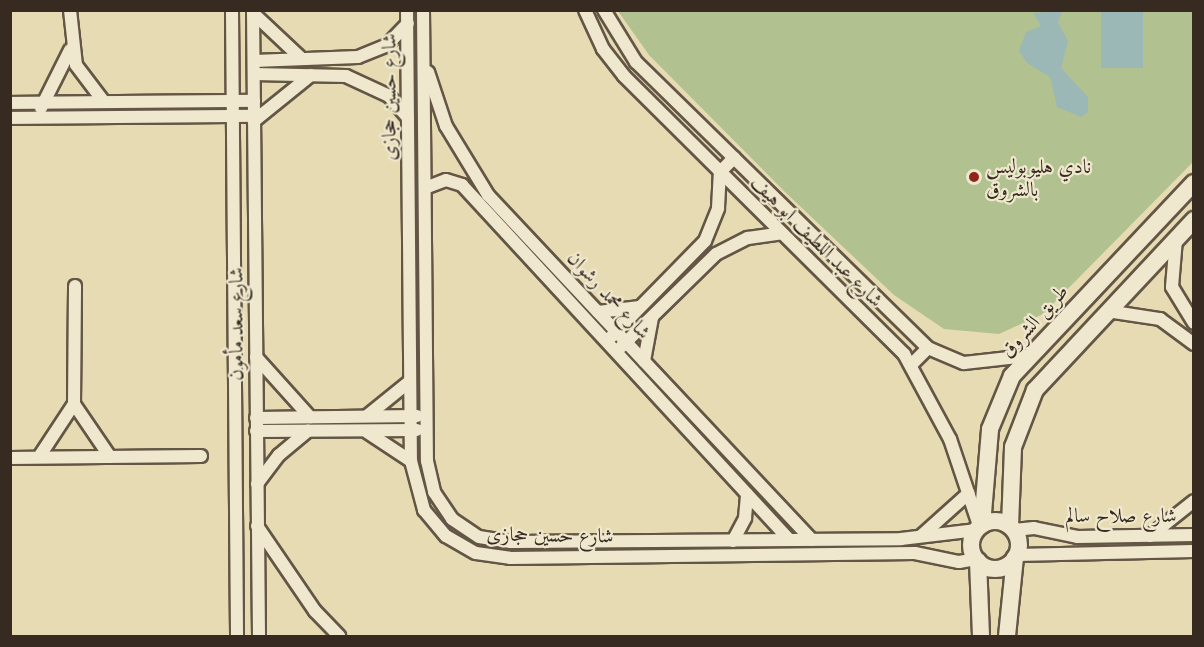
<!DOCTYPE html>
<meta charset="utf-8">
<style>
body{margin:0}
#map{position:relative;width:1204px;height:647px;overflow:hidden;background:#e7dbb3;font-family:Cardo,Amiri,serif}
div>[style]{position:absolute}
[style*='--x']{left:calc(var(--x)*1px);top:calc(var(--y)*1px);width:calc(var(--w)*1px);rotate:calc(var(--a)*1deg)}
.green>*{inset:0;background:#b1c190}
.water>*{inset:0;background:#9bb8b7;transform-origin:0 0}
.roads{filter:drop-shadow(2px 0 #635645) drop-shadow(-2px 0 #635645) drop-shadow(0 2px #635645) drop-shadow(0 -2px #635645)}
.street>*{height:12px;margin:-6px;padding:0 6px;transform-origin:6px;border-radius:6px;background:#efe8ce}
.secondary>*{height:16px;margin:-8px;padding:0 8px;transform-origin:8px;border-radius:8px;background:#efe8ce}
.secondary>.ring{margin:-8px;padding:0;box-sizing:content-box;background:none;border:16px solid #efe8ce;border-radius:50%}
.dots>*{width:16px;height:16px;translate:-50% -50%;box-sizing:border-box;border:3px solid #efe8ce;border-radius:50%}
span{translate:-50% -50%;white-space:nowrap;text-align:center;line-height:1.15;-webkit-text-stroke:4.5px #efe8ce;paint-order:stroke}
.street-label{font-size:20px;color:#372a20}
.poi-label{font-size:20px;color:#372a20}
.left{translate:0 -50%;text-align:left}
.frame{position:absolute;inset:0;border:12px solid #372a20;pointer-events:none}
</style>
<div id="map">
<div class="green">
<i style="clip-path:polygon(618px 11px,1193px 11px,1193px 162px,1043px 314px,999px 334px,944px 329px,894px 295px,785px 192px,649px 55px)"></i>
</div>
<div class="water">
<i style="clip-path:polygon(1062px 11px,1058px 22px,1068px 41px,1061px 68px,1088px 97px,1088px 112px,1081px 117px,1057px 107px,1050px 77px,1027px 63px,1019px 51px,1026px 32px,1041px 26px,1033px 13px)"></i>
<i style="left:1101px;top:11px;width:42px;height:57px"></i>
</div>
<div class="roads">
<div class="street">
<i style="--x:70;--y:10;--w:55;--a:83.8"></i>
<i style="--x:76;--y:65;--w:46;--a:52.9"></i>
<i style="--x:232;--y:10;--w:626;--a:89.54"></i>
<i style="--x:253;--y:10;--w:626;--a:89.45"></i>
<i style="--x:407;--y:10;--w:451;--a:89.5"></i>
<i style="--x:411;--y:461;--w:51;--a:75.1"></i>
<i style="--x:424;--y:510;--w:34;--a:50"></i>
<i style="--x:446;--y:536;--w:34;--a:30"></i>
<i style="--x:476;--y:553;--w:34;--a:8"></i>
<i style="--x:510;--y:558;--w:405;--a:-0.7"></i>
<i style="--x:915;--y:553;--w:45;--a:11.6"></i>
<i style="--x:959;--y:562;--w:17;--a:-10"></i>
<i style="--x:423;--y:10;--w:451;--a:89.5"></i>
<i style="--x:427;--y:461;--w:32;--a:77"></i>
<i style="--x:434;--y:492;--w:32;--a:56"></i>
<i style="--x:452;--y:519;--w:32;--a:34"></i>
<i style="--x:479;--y:537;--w:32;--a:9"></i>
<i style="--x:511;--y:542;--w:390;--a:-0.4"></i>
<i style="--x:901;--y:539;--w:76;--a:-6.8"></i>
<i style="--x:585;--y:10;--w:43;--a:65.2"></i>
<i style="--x:603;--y:49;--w:34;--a:52"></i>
<i style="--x:624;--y:76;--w:395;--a:44.8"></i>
<i style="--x:904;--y:354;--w:97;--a:61.6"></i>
<i style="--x:950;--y:439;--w:91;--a:71.4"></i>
<i style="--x:604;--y:10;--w:61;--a:58.4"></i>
<i style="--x:636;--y:62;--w:409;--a:44.4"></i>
<i style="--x:928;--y:348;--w:39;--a:23"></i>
<i style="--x:964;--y:363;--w:63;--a:-6.3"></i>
<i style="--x:253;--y:13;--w:67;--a:43.2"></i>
<i style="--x:254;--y:61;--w:104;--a:-2.2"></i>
<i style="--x:358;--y:57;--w:31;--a:-22"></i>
<i style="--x:387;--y:45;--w:30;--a:-46"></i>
<i style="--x:428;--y:72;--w:57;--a:71.6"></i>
<i style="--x:446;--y:126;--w:81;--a:58.7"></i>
<i style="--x:488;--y:195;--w:473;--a:46.8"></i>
<i style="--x:254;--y:74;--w:92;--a:1.2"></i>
<i style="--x:346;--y:76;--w:47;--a:24.9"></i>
<i style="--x:389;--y:96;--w:29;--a:49"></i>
<i style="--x:10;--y:103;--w:244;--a:-0.5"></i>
<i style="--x:41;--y:108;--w:65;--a:-63.4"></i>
<i style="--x:10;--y:118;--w:244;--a:-0.5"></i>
<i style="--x:254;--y:121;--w:73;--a:-38.9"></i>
<i style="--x:425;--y:188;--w:22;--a:-21"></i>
<i style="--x:446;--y:180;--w:17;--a:17"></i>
<i style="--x:462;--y:185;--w:483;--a:47.3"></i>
<i style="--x:1176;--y:239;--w:48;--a:94.8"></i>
<i style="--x:1172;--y:287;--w:42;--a:58.6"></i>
<i style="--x:1107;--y:311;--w:54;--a:8.6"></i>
<i style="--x:1160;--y:319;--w:42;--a:36.3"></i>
<i style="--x:598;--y:312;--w:42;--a:-6.8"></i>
<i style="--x:611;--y:337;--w:134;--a:-45.6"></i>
<i style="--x:705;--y:241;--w:35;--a:-68"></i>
<i style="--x:718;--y:208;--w:36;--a:-87"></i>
<i style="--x:720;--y:172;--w:20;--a:-45"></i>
<i style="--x:621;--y:347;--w:133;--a:-44.4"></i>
<i style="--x:716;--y:254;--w:36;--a:-27"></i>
<i style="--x:748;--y:238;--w:34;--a:-8"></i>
<i style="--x:256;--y:357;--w:81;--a:48"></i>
<i style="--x:644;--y:361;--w:44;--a:-79.5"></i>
<i style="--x:911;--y:365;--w:24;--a:-45"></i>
<i style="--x:74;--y:404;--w:64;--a:55.8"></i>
<i style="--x:367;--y:416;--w:55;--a:-39.1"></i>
<i style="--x:256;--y:418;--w:161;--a:-0.7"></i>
<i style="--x:256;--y:431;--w:161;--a:-0.4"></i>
<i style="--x:367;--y:432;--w:53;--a:33.4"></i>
<i style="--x:39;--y:457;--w:64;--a:-56.6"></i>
<i style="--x:74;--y:404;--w:118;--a:-89.5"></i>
<i style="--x:10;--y:458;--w:191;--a:-0.6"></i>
<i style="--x:257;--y:484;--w:36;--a:-53"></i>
<i style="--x:279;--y:455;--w:38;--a:-40"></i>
<i style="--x:257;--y:526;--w:103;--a:55.7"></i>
<i style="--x:315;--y:611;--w:35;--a:46"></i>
<i style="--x:1014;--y:530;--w:20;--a:-6"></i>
<i style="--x:1034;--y:528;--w:44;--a:11.8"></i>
<i style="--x:1077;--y:537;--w:117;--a:-1"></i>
<i style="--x:921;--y:536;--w:64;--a:-41.9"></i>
<i style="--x:1150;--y:536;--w:56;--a:-38.5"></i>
<i style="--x:733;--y:541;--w:26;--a:-62"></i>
<i style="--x:745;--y:518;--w:24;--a:-85"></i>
<i style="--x:1016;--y:555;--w:178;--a:-1.3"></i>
</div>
<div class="secondary">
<i class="ring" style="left:971px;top:521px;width:32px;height:32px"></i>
<i style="--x:982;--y:525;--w:96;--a:-85.2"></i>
<i style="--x:990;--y:429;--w:57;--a:-67.5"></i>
<i style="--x:1012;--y:376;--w:265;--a:-46.7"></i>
<i style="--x:1010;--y:526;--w:79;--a:-87.8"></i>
<i style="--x:1013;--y:447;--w:61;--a:-68.9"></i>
<i style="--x:1035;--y:390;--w:233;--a:-46.9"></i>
<i style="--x:978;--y:561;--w:75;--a:87.7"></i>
<i style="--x:1007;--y:636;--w:79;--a:-84.2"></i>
</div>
</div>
<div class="dots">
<i style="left:974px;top:177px;background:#8f2418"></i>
</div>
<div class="street-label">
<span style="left:389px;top:97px;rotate:-90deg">شارع حسين حجازى</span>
<span style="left:817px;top:241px;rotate:45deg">شارع عبد اللطيف ابو هيف</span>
<span style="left:609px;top:295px;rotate:47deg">شارع محمد رشوان</span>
<span style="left:1034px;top:321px;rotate:-48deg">طريق الشروق</span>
<span style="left:236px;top:324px;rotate:-90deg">شارع سعد مأمون</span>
<span style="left:1121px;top:515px">شارع صلاح سالم</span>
<span style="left:550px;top:535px;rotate:1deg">شارع حسين حجازى</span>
</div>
<div class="poi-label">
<span class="left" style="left:986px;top:178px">نادي هليوبوليس<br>بالشروق</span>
</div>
<div class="frame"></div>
</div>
